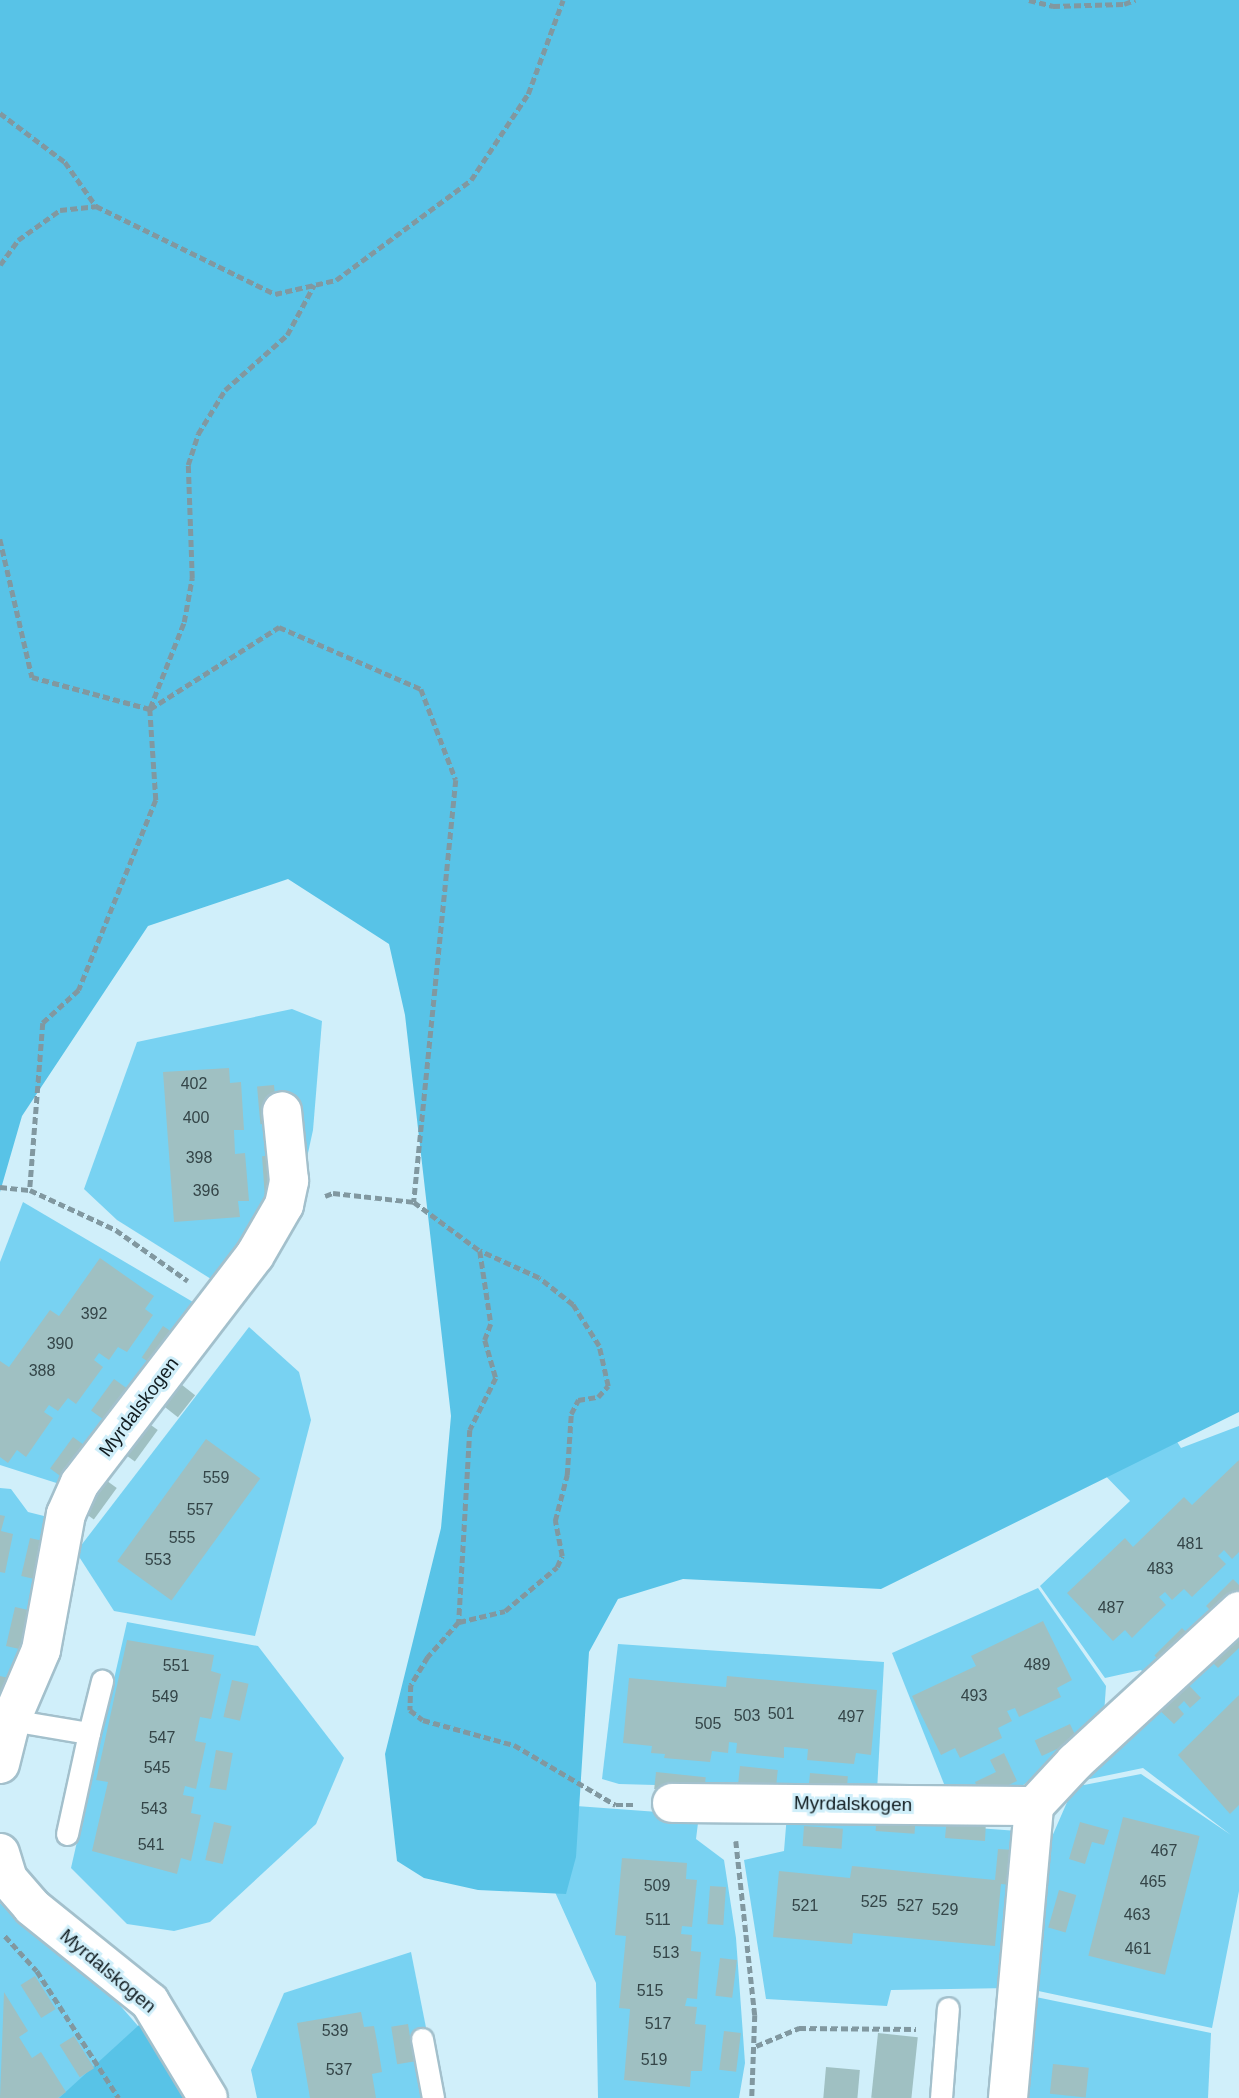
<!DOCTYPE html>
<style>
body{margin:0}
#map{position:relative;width:1239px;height:2098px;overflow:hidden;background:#d0effa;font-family:Arial,sans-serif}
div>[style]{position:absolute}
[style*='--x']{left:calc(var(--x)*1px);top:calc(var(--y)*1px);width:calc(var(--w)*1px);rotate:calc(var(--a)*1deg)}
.green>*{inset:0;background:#78d2f2}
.forest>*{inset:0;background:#58c3e7}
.building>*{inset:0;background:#9fc0c2;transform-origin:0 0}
.path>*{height:4.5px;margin-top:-2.25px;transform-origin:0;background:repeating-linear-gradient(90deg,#8198a0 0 7px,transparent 0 10.5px)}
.roads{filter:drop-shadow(2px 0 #a3c0cc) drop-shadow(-2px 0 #a3c0cc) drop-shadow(0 2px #a3c0cc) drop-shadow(0 -2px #a3c0cc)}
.lane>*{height:21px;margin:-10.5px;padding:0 10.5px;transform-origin:10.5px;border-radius:10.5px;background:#fff}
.street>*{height:38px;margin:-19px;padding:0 19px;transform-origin:19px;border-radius:19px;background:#fff}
span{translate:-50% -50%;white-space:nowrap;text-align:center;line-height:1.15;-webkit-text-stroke:6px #d0effa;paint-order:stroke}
.number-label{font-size:16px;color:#344548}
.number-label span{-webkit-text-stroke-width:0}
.street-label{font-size:19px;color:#111c20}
</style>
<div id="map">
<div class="green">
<i style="clip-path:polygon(292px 1009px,322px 1021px,313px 1130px,295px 1213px,219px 1284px,117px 1220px,84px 1189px,137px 1042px)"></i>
<i style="clip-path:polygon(23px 1202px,193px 1302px,195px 1315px,69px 1487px,0 1465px,0 1262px)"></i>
<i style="clip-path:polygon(249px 1327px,299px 1372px,311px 1420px,255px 1636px,114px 1611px,76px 1552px)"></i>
<i style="clip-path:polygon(1158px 1412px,1181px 1448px,1239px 1426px,1239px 1605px,1153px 1683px,1141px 1670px,1105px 1678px,1040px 1586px,1130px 1501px,1092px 1462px)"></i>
<i style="clip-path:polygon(0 1488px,11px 1489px,28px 1512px,52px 1518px,33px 1641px,0 1701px)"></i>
<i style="clip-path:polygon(1038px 1588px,1106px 1686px,1103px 1728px,1005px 1798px,948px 1794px,892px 1653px)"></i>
<i style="clip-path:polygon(127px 1622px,258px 1646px,344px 1758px,316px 1824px,210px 1922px,174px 1931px,127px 1924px,71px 1868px)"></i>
<i style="clip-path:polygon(1239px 1626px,1239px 1891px,1212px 2028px,1029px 1989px,1044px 1855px,1078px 1777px,1084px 1785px,1141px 1774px,1231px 1835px,1143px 1768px,1085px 1780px,1078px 1772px)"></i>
<i style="clip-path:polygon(618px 1644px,884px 1662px,877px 1791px,619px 1784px,602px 1779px)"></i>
<i style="clip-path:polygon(549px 1804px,699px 1815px,696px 1839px,724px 1860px,736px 1938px,745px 2063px,739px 2098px,598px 2098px,596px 1983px,550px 1881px)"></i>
<i style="clip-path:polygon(787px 1814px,1019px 1831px,1010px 1988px,891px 1990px,887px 2006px,766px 1999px,744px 1860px,784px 1851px)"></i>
<i style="clip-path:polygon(0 1903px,110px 1994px,146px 2035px,91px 2098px,0 2098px)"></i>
<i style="clip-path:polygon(411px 1952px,440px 2098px,257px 2098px,251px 2070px,284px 1993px)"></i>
<i style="clip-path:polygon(1026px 1995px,1211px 2033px,1208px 2098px,1015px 2098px)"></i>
</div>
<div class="forest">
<i style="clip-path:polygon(0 0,1239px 0,1239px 1412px,881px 1589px,683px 1579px,618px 1599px,589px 1652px,576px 1857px,566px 1894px,478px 1890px,424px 1878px,397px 1861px,385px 1754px,441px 1528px,451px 1416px,405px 1015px,389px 944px,288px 879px,148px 926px,22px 1116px,0 1192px)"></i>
<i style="clip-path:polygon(162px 2004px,225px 2098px,59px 2098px)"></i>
</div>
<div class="building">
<i style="clip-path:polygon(229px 1068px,230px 1083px,241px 1082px,244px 1130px,234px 1130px,235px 1154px,245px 1153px,249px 1201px,238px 1201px,240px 1217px,174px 1222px,163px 1072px)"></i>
<i style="left:274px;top:1085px;width:38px;height:17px;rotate:85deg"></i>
<i style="left:279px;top:1155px;width:39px;height:17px;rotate:86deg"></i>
<i style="clip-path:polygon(100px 1258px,154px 1296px,145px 1309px,153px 1315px,127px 1352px,118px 1347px,109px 1360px,99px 1353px,94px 1360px,103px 1367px,76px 1404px,68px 1398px,58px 1411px,49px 1405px,44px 1412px,53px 1418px,26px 1457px,17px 1450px,8px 1463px,0 1457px,0 1361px,9px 1367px,50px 1310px,59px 1316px)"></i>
<i style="left:163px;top:1326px;width:18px;height:38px;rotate:34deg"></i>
<i style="left:114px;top:1379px;width:17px;height:39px;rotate:36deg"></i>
<i style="left:177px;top:1381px;width:23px;height:28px;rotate:38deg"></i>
<i style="left:144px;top:1420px;width:17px;height:39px;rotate:36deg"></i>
<i style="left:73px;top:1437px;width:17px;height:39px;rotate:36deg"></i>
<i style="left:206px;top:1439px;width:67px;height:151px;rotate:36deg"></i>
<i style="clip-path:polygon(1239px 1460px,1239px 1552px,1232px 1559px,1224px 1550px,1218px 1556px,1226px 1564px,1192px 1597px,1184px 1589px,1172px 1600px,1165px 1592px,1159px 1597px,1166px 1605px,1148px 1622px,1132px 1638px,1125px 1630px,1113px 1641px,1067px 1593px,1125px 1538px,1133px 1547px,1184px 1497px,1192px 1505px)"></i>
<i style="left:103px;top:1478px;width:17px;height:39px;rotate:36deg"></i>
<i style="clip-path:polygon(0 1515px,5px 1516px,1px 1531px,13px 1534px,5px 1573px,0 1572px)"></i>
<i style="left:30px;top:1538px;width:18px;height:39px;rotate:13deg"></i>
<i style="clip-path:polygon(1233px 1579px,1239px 1585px,1239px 1598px,1218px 1618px,1206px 1606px)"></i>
<i style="left:15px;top:1607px;width:17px;height:40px;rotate:13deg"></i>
<i style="clip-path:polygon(1043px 1621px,1072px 1680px,1057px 1688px,1061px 1697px,1019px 1717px,1015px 1708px,1007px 1711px,1012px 1721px,998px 1728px,1002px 1738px,960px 1758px,955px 1748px,941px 1755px,912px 1696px,976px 1666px,971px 1656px)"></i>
<i style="left:1182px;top:1628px;width:17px;height:39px;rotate:45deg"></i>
<i style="clip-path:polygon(1239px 1634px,1239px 1648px,1218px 1668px,1206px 1656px)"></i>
<i style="clip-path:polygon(127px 1640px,214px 1655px,211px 1671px,221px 1674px,211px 1719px,200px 1717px,195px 1741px,206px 1743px,196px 1789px,185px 1786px,183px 1795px,194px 1797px,191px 1813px,201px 1815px,191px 1861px,181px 1858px,177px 1874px,92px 1851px,108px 1782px,96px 1780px,97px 1776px)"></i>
<i style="clip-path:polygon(0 1676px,9px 1678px,0 1697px)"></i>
<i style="clip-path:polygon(727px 1676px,877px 1690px,871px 1755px,856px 1753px,854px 1764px,807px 1760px,808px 1749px,798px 1748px,784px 1747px,784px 1758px,736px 1753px,737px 1743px,729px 1742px,728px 1753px,712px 1751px,710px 1762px,664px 1758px,665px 1754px,651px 1753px,652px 1746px,623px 1743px,629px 1678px,726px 1687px)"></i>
<i style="clip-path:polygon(1182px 1678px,1201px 1698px,1190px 1708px,1184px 1701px,1178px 1707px,1184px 1714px,1174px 1724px,1154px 1705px)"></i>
<i style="left:232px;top:1680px;width:17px;height:38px;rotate:13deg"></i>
<i style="clip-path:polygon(1239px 1695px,1239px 1805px,1230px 1814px,1178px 1755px)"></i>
<i style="left:1070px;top:1724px;width:17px;height:39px;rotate:65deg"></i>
<i style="left:216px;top:1750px;width:17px;height:38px;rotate:10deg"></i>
<i style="clip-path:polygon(1004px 1753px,1017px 1781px,982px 1798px,975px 1782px,996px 1772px,990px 1760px)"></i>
<i style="left:740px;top:1766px;width:38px;height:17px;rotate:6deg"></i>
<i style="left:656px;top:1772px;width:50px;height:17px;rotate:6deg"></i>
<i style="left:810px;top:1773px;width:38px;height:16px;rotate:5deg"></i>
<i style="left:877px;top:1811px;width:39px;height:20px;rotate:4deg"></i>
<i style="clip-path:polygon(947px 1817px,962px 1825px,970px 1825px,971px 1820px,986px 1821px,985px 1841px,945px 1838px)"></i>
<i style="left:1123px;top:1817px;width:79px;height:143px;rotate:14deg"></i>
<i style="left:214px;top:1822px;width:18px;height:39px;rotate:13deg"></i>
<i style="clip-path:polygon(1080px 1822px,1109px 1830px,1104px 1845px,1092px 1842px,1085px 1864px,1069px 1859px)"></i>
<i style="left:804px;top:1826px;width:39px;height:20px;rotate:4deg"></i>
<i style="clip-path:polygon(998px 1849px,1015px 1850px,1012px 1885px,1001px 1884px,995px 1946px,853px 1933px,852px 1944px,773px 1937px,779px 1871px,850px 1878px,852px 1866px,995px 1880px)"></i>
<i style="clip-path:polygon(622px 1858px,687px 1863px,686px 1879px,697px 1880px,692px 1927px,682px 1926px,681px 1934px,692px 1935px,691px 1951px,701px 1952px,699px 1974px,697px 1999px,687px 1998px,685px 2006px,697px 2007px,695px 2024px,706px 2025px,702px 2071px,691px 2071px,690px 2087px,624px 2080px,630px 2009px,619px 2008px,626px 1936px,615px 1935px)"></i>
<i style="left:710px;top:1886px;width:16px;height:38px;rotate:4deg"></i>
<i style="left:1059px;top:1890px;width:18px;height:39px;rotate:16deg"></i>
<i style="left:720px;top:1958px;width:17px;height:38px;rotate:7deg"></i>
<i style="left:35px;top:1976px;width:39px;height:17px;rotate:58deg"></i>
<i style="clip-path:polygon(4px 1992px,28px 2031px,19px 2037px,32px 2058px,41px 2052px,66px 2092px,58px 2098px,0 2098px)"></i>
<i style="clip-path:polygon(361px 2012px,364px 2027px,374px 2026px,378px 2047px,382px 2072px,372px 2074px,376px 2098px,310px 2098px,297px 2023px)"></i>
<i style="left:408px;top:2024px;width:38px;height:17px;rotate:81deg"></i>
<i style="left:724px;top:2031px;width:17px;height:39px;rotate:7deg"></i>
<i style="left:878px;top:2033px;width:40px;height:65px;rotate:6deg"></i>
<i style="left:74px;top:2036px;width:38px;height:17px;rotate:58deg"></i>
<i style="left:1053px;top:2064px;width:36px;height:30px;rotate:6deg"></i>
<i style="left:826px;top:2067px;width:34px;height:31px;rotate:5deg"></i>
</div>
<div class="path">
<i style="--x:1029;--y:0;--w:25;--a:14"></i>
<i style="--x:1053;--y:6;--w:71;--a:-1.6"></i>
<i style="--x:1124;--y:4;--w:12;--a:-20"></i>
<i style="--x:0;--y:113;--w:81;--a:37"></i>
<i style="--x:65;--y:162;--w:54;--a:54.8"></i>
<i style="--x:0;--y:265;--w:31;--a:-54"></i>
<i style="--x:18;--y:240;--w:52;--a:-35.5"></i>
<i style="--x:60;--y:210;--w:36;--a:-6"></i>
<i style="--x:96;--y:206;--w:199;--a:26.2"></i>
<i style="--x:275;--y:294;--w:63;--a:-12.9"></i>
<i style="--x:336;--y:280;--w:168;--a:-36.5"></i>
<i style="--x:471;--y:180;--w:103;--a:-56.5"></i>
<i style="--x:528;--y:94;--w:100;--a:-69.6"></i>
<i style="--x:0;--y:539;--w:142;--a:76.9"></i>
<i style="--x:32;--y:677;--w:122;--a:15.2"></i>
<i style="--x:150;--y:709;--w:91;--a:86.2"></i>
<i style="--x:156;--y:800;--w:205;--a:112.1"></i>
<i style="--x:79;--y:990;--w:49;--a:137.5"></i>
<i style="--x:43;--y:1023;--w:168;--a:94.5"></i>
<i style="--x:150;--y:708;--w:92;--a:-68.4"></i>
<i style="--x:184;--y:622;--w:45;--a:-79.7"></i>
<i style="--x:192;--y:578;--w:113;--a:-92"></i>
<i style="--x:188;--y:465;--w:33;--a:-72"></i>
<i style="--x:198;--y:434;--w:52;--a:-58.5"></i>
<i style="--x:225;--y:390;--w:83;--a:-41.6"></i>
<i style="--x:287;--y:335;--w:57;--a:-61.6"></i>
<i style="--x:150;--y:709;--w:153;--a:-32.4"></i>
<i style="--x:279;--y:627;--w:155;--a:23.6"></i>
<i style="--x:421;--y:689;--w:97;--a:69"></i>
<i style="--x:456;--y:780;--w:424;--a:95.7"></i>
<i style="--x:414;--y:1202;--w:82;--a:36.6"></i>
<i style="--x:480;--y:1251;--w:74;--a:81.4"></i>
<i style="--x:491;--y:1324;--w:17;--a:111"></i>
<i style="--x:485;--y:1340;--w:40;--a:74"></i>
<i style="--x:496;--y:1378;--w:58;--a:116.6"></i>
<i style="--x:470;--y:1430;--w:192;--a:93.3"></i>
<i style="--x:459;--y:1622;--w:47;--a:131.5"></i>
<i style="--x:428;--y:1657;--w:33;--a:121"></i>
<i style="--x:411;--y:1685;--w:25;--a:92"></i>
<i style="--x:410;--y:1710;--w:16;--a:38"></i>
<i style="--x:423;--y:1720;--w:94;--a:15.4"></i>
<i style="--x:514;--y:1745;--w:118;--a:30.5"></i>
<i style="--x:616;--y:1805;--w:19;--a:0"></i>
<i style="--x:0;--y:1187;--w:30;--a:6"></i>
<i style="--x:30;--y:1190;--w:95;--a:24.9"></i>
<i style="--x:116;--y:1230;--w:88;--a:35.3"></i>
<i style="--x:325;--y:1196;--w:9;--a:-21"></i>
<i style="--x:333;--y:1193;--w:81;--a:6.3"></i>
<i style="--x:459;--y:1622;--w:47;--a:-13.4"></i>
<i style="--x:505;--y:1611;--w:68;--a:-40.2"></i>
<i style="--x:557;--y:1567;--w:12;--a:-66"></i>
<i style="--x:562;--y:1556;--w:36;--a:-101"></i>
<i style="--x:555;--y:1521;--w:48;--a:-75.4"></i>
<i style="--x:567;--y:1475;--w:61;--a:-86.2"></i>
<i style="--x:571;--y:1414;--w:16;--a:-63"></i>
<i style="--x:578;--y:1400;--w:20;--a:-9"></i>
<i style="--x:598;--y:1397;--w:15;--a:-48"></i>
<i style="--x:608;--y:1386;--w:41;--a:-102.7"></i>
<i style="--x:599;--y:1346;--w:49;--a:-122.4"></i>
<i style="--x:573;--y:1305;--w:43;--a:-141.5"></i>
<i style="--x:539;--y:1278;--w:65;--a:-155.4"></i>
<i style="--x:736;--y:1841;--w:175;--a:83.8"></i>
<i style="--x:755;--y:2015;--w:83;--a:92.1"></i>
<i style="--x:5;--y:1936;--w:47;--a:47.6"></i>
<i style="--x:37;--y:1971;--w:151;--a:57.2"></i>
<i style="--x:756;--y:2046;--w:47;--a:-22.7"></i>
<i style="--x:799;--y:2028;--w:117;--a:0.5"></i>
</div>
<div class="roads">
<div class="lane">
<i style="--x:11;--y:1720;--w:79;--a:9.5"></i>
<i style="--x:89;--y:1733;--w:54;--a:-76"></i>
<i style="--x:67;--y:1834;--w:103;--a:-77.7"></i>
<i style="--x:422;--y:2039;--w:60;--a:79.4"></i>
<i style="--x:941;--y:2098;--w:90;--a:-85.6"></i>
</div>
<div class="street">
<i style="--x:0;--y:1764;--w:45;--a:-76"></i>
<i style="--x:11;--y:1720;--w:76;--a:-66.8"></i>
<i style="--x:41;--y:1650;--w:138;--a:-79.6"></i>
<i style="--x:66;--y:1514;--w:34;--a:-66"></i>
<i style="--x:80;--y:1483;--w:287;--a:-52.5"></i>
<i style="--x:255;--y:1255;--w:58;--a:-59.9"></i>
<i style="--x:284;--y:1205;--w:25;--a:-78"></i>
<i style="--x:289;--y:1181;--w:70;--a:-95.7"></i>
<i style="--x:672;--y:1803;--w:362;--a:0.5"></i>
<i style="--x:0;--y:1853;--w:27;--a:73"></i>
<i style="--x:8;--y:1879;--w:37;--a:49"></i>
<i style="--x:32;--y:1907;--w:151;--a:38.8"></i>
<i style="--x:150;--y:2002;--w:112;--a:58.9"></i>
<i style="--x:1008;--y:2098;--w:293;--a:-84.9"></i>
<i style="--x:1034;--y:1806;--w:60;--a:-47"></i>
<i style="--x:1075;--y:1762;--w:223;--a:-42.6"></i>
</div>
</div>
<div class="number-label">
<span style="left:194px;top:1084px">402</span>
<span style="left:196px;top:1118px">400</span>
<span style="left:199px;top:1158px">398</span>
<span style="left:206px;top:1191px">396</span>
<span style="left:94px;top:1314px">392</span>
<span style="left:60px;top:1344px">390</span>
<span style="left:42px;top:1371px">388</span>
<span style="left:216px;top:1478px">559</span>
<span style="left:200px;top:1510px">557</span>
<span style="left:182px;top:1538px">555</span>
<span style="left:1190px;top:1544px">481</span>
<span style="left:158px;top:1560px">553</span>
<span style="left:1160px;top:1569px">483</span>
<span style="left:1111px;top:1608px">487</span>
<span style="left:1037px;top:1665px">489</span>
<span style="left:176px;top:1666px">551</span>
<span style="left:974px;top:1696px">493</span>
<span style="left:165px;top:1697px">549</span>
<span style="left:781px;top:1714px">501</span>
<span style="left:747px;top:1716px">503</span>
<span style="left:851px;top:1717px">497</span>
<span style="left:708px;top:1724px">505</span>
<span style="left:162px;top:1738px">547</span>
<span style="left:157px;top:1768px">545</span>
<span style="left:154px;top:1809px">543</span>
<span style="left:151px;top:1845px">541</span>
<span style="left:1164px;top:1851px">467</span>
<span style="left:1153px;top:1882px">465</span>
<span style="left:657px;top:1886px">509</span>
<span style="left:874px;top:1902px">525</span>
<span style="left:805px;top:1906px">521</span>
<span style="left:910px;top:1906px">527</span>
<span style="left:945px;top:1910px">529</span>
<span style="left:1137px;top:1915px">463</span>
<span style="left:658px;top:1920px">511</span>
<span style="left:1138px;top:1949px">461</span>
<span style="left:666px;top:1953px">513</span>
<span style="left:650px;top:1991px">515</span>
<span style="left:658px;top:2024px">517</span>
<span style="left:335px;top:2031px">539</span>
<span style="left:654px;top:2060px">519</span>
<span style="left:339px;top:2070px">537</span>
</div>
<div class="street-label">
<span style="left:139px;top:1407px;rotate:-53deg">Myrdalskogen</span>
<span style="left:853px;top:1804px;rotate:1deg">Myrdalskogen</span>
<span style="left:108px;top:1971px;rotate:40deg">Myrdalskogen</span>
</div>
</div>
